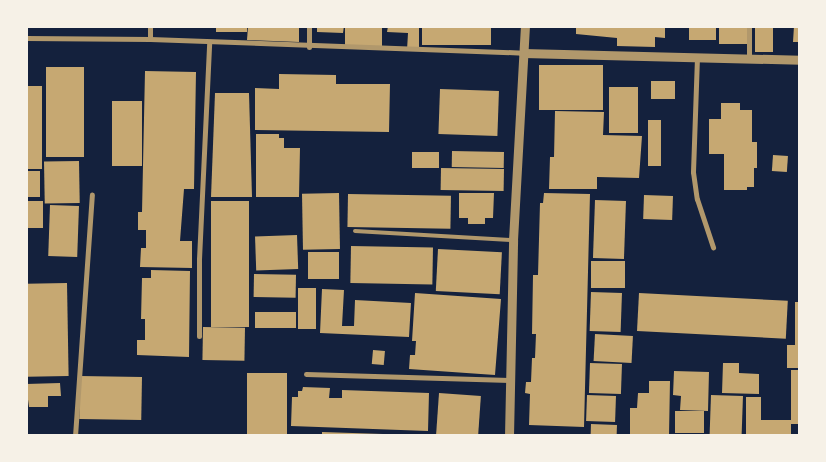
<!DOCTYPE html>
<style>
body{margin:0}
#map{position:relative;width:826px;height:462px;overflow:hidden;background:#14213d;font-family:"Work Sans",sans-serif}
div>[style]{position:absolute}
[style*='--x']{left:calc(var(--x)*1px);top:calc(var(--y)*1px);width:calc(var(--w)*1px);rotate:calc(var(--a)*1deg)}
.building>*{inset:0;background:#c6a872;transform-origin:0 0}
.service>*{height:4px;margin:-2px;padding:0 2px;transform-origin:2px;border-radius:2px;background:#b1986c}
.minor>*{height:5px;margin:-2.5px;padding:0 2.5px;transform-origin:2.5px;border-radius:2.5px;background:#b1986c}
.tertiary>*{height:9px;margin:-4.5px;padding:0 4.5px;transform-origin:4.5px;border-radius:4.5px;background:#b1986c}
span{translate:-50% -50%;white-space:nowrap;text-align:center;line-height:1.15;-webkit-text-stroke:4.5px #f6f1e7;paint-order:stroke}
.frame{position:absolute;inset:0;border:28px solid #f6f1e7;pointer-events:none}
</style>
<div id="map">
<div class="building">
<i style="left:216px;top:26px;width:31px;height:6px"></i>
<i style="clip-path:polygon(248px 26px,299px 26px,299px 42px,247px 40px)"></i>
<i style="clip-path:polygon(317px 26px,344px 26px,343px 33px,317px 32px)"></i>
<i style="left:345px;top:26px;width:37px;height:22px"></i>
<i style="clip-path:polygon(388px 26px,419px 26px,419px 50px,407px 50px,408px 33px,387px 32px)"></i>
<i style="left:422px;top:26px;width:69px;height:19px"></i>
<i style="clip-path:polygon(576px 26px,665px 26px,665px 38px,655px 37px,655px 47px,617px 46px,617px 38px,576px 34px)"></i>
<i style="left:689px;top:26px;width:27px;height:14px"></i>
<i style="left:719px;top:26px;width:29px;height:18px"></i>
<i style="left:755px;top:26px;width:18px;height:26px"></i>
<i style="clip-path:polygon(794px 26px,800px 26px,800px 42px,793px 42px)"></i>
<i style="left:539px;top:65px;width:64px;height:45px"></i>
<i style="left:46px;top:67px;width:38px;height:90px"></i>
<i style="clip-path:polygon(145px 71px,196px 72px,194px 189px,184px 189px,180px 241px,192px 241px,192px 268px,140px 267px,141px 248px,146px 248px,146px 230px,138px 230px,138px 212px,142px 212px)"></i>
<i style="clip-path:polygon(279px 74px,336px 75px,336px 84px,390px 84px,389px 132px,255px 130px,255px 88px,279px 89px)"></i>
<i style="left:651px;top:81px;width:24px;height:18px"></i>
<i style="left:26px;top:86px;width:16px;height:83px"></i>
<i style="left:609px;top:87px;width:29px;height:46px"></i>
<i style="left:440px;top:89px;width:59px;height:45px;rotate:2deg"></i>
<i style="clip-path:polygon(215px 93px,249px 93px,252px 197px,211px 197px)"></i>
<i style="left:112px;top:101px;width:30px;height:65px"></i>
<i style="clip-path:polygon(721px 103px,740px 103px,740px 110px,752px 110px,752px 142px,757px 142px,757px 168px,754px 168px,754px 187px,747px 187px,747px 190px,724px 190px,724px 154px,709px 154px,709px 119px,721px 119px)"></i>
<i style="clip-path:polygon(555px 111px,604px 112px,603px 135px,642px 136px,639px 178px,597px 177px,597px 189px,549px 189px,550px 157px,554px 157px)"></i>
<i style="left:648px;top:120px;width:13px;height:46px"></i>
<i style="clip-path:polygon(256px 134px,279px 134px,279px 138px,284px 138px,284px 148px,300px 148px,299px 197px,256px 197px)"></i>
<i style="left:452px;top:151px;width:52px;height:16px;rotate:1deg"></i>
<i style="left:412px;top:152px;width:27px;height:16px"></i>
<i style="left:773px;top:155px;width:15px;height:16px;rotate:4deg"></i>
<i style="left:79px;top:161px;width:42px;height:35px;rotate:89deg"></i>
<i style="left:441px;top:168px;width:63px;height:22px;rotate:1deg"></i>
<i style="left:40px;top:171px;width:26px;height:14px;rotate:90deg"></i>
<i style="left:339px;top:193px;width:56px;height:37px;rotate:89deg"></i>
<i style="clip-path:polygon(459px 193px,494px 193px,493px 218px,485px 218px,485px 224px,468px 224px,468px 218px,459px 218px)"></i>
<i style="clip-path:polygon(544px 193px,590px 194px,584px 427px,529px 425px,530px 394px,525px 393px,526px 382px,531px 382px,532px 358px,535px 358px,536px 334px,532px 334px,533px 275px,538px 275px,540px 203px,543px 203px)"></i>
<i style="left:348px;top:194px;width:103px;height:33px;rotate:1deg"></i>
<i style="left:644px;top:195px;width:29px;height:24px;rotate:2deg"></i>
<i style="left:595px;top:200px;width:31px;height:58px;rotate:2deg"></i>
<i style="left:26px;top:201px;width:17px;height:27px"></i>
<i style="left:211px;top:201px;width:38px;height:126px"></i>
<i style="left:50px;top:205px;width:29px;height:51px;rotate:2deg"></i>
<i style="left:297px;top:235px;width:34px;height:42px;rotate:88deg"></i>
<i style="left:351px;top:246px;width:82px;height:37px;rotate:1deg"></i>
<i style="left:438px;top:249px;width:64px;height:42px;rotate:3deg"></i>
<i style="left:308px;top:252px;width:31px;height:27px"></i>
<i style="left:591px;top:261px;width:34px;height:27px"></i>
<i style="clip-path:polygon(151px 270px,190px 271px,189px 357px,137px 355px,137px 340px,145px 340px,145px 319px,141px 319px,142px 278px,151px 278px)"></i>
<i style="left:254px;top:274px;width:42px;height:23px;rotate:1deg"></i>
<i style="left:67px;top:283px;width:93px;height:41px;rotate:89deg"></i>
<i style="left:298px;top:288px;width:18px;height:41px"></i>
<i style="clip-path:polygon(322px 289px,344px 290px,342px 326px,354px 326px,355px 300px,411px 303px,409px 337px,320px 333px)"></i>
<i style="left:591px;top:292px;width:31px;height:39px;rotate:2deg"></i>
<i style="clip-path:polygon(415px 293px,501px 299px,495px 375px,409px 369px,410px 355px,415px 355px,416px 341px,412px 341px)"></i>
<i style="left:639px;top:293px;width:149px;height:38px;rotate:3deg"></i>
<i style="clip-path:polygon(795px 302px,800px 302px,800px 368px,787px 368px,787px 345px,795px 345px)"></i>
<i style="left:255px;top:312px;width:41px;height:16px"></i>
<i style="left:203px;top:327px;width:42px;height:33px;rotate:1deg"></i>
<i style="left:595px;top:334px;width:38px;height:27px;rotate:3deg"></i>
<i style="left:373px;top:350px;width:12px;height:14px;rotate:5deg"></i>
<i style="left:590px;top:363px;width:32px;height:30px;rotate:2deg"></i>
<i style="clip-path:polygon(723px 363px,739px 363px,739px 373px,759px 374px,759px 394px,722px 393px)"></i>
<i style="clip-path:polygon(791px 370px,800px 370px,800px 424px,791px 424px,791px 436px,746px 436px,746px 397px,761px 397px,761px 420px,791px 420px)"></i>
<i style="clip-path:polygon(674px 371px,709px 372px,708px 411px,680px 410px,681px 396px,673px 395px)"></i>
<i style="left:247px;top:373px;width:40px;height:63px"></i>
<i style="left:80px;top:376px;width:62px;height:43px;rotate:1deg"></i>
<i style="clip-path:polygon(649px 381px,670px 381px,669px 436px,630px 436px,630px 408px,637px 408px,638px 393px,649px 393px)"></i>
<i style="clip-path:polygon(60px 383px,61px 396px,48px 396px,48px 407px,29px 407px,26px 384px)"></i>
<i style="clip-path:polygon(303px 387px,330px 388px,329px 398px,342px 398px,342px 390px,429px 393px,428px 431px,291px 426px,292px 397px,298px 397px,298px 391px,302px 391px)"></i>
<i style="left:439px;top:393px;width:42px;height:43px;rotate:4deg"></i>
<i style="left:587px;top:395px;width:29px;height:26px;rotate:2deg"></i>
<i style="left:711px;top:395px;width:32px;height:41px;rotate:2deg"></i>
<i style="left:704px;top:411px;width:22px;height:29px;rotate:90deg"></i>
<i style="left:591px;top:424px;width:26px;height:12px;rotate:2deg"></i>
<i style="clip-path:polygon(322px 432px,383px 434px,383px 436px,322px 436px)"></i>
</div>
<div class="service">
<i style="--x:355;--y:231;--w:157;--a:3.3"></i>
</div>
<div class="minor">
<i style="--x:26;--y:38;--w:124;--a:0.5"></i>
<i style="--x:150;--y:39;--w:373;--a:2.1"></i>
<i style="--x:150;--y:39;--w:13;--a:-90"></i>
<i style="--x:309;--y:47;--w:21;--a:-90"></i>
<i style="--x:697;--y:57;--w:115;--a:92"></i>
<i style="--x:693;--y:172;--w:27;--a:82"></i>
<i style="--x:697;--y:199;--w:51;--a:71.6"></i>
<i style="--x:749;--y:59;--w:33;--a:-90"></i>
<i style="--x:199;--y:336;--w:77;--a:-90"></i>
<i style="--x:199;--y:259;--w:216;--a:-87.3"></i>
<i style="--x:306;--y:374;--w:204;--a:1.7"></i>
<i style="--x:75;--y:436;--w:242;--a:-86"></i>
</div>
<div class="tertiary">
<i style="--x:523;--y:53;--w:277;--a:1.4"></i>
<i style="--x:509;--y:436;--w:196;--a:-88.8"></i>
<i style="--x:513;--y:240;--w:214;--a:-86.8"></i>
</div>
<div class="frame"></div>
</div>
